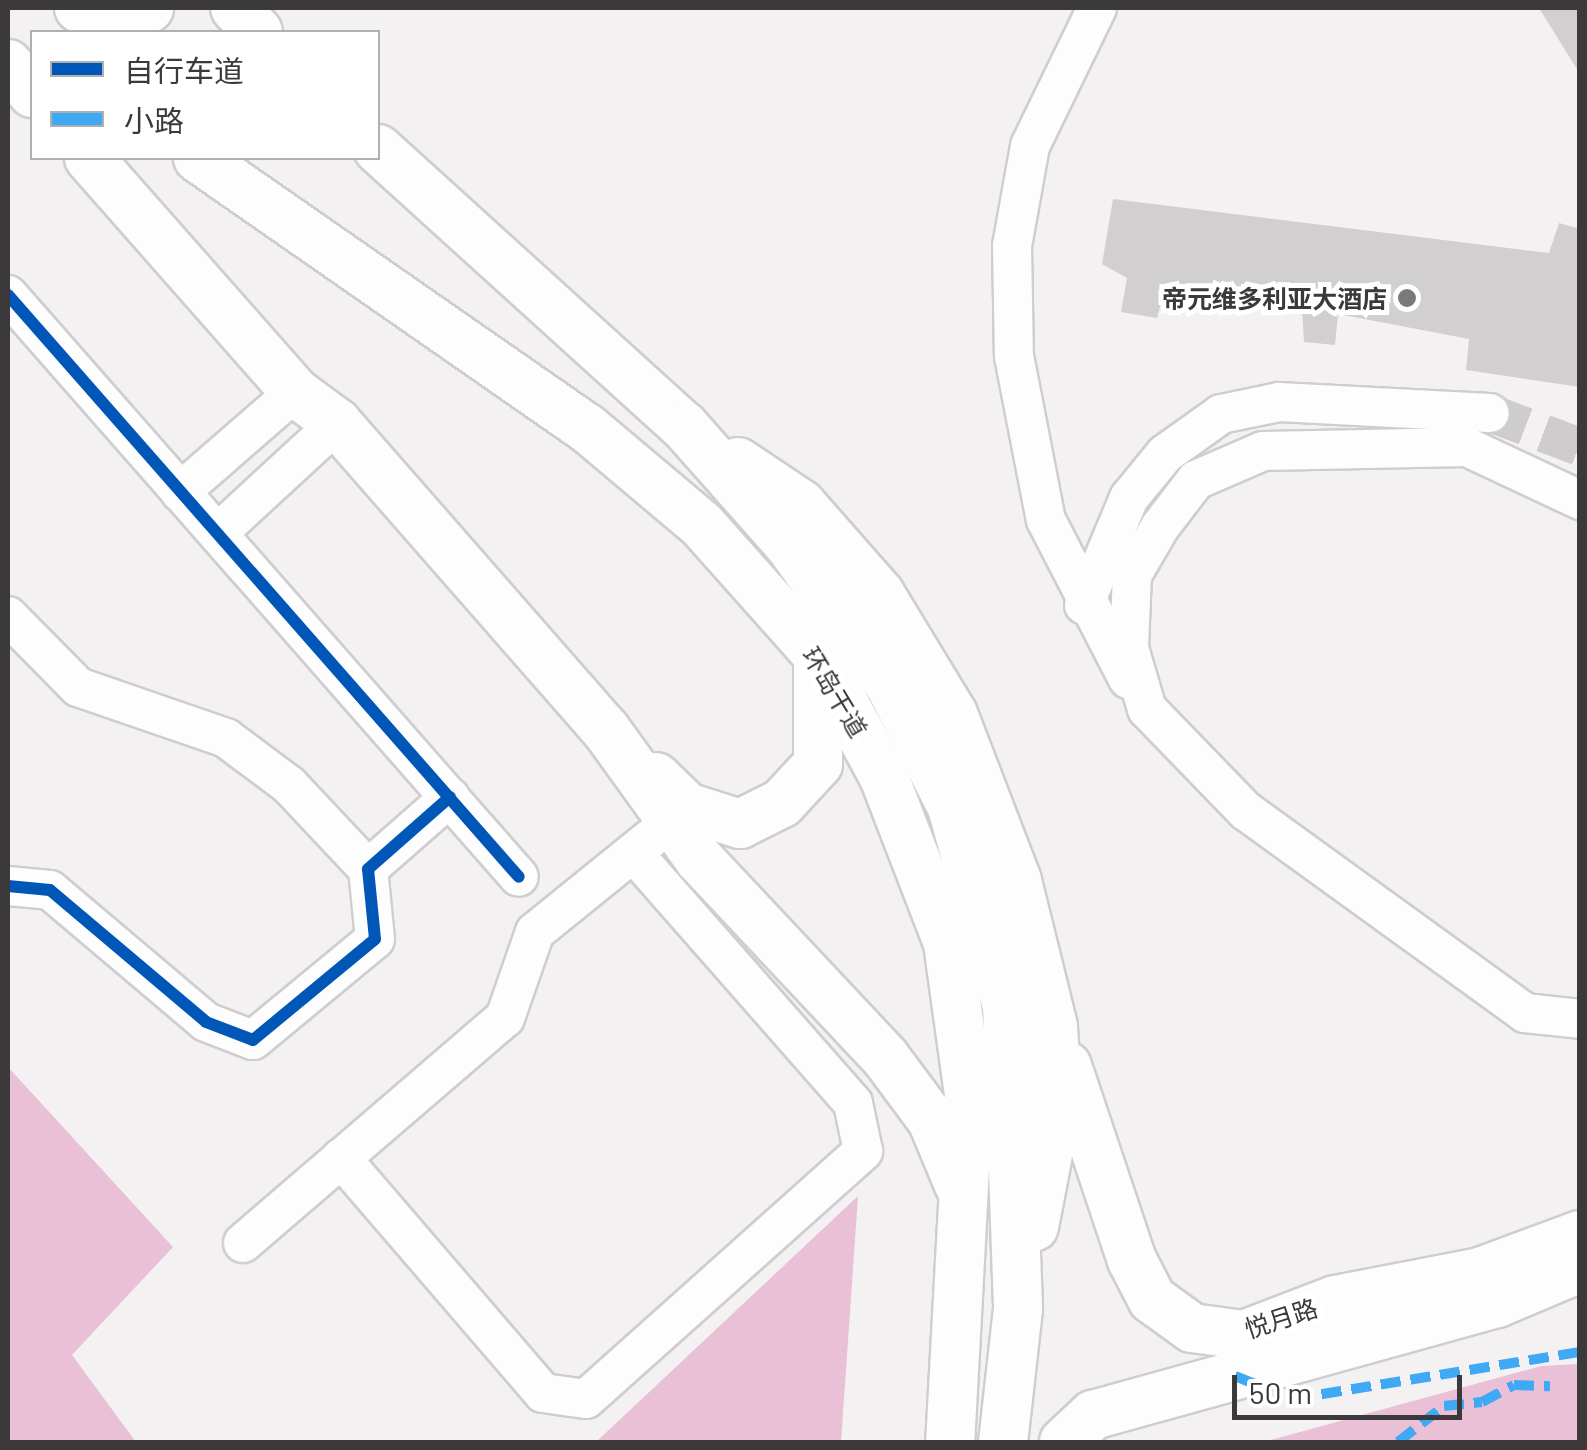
<!DOCTYPE html>
<meta charset="utf-8">
<style>
body{margin:0}
#map{position:relative;width:1587px;height:1450px;overflow:hidden;background:#f4f1f2;font-family:Barlow,"Noto Sans SC",sans-serif}
div>[style]{position:absolute}
[style*='--x']{left:calc(var(--x)*1px);top:calc(var(--y)*1px);width:calc(var(--w)*1px);rotate:calc(var(--a)*1deg)}
.forest>*{inset:0;background:#e9c0d6}
.building>*{inset:0;background:#d2cfd0}
.minor-tunnel>*{height:38px;margin-top:-19px;transform-origin:0;background:repeating-linear-gradient(90deg,#cfcccd 0 38px,transparent 0 57px)}
.roads{filter:drop-shadow(2px 0 #d0cdce) drop-shadow(-2px 0 #d0cdce) drop-shadow(0 2px #d0cdce) drop-shadow(0 -2px #d0cdce)}
.minor>*{height:38px;margin:-19px;padding:0 19px;transform-origin:19px;border-radius:19px;background:#fdfdfd}
.major>*{height:48px;margin:-24px;padding:0 24px;transform-origin:24px;border-radius:24px;background:#fdfdfd}
.quiet>*{height:10px;margin-top:-5px;transform-origin:0;background:repeating-linear-gradient(90deg,#3fa9f5 0 20px,transparent 0 30px)}
.cycleway>*{height:12px;margin:-6px;padding:0 6px;transform-origin:6px;border-radius:6px;background:#0057b8}
.dots>*{width:28px;height:28px;translate:-50% -50%;box-sizing:border-box;border:5px solid #fff;border-radius:50%}
span{translate:-50% -50%;white-space:nowrap;text-align:center;line-height:1.15;-webkit-text-stroke:10px #fff;paint-order:stroke}
.poi-label{font-size:25px;color:#3b393a;font-weight:700}
.right{translate:-100% -50%;text-align:right}
.street-label{font-size:25px;color:#3b393a}
.frame{position:absolute;inset:0;border:10px solid #3b393a;pointer-events:none}
.legend{position:absolute;left:30px;top:30px;width:350px;height:130px;box-sizing:border-box;background:#fff;border:2px solid #b1b0b0;margin:0;padding:12px 18px;list-style:none;font-size:30px;color:#3b393a}
.legend li{display:flex;align-items:center;gap:20px;height:50px}
.legend b{width:50px;border:2px solid #b1b0b0}
.scale{position:absolute;left:1232px;top:1375px;width:230px;height:45px;box-sizing:border-box;border:5px solid #3b393a;border-top:0;padding-left:12px;font-size:30px;line-height:35px;white-space:nowrap;color:#3b393a;-webkit-text-stroke:8px #fff;paint-order:stroke}
</style>
<div id="map">
<div class="forest">
<i style="clip-path:polygon(8px 1067px,173px 1247px,72px 1355px,136px 1442px,8px 1442px)"></i>
<i style="clip-path:polygon(858px 1196px,841px 1442px,596px 1442px)"></i>
<i style="clip-path:polygon(1579px 1364px,1579px 1442px,1264px 1442px,1541px 1366px)"></i>
</div>
<div class="building">
<i style="clip-path:polygon(1539px 8px,1580px 8px,1580px 74px)"></i>
<i style="clip-path:polygon(1113px 199px,1549px 253px,1559px 223px,1580px 229px,1580px 387px,1466px 370px,1469px 339px,1338px 314px,1335px 345px,1304px 342px,1302px 309px,1165px 288px,1157px 318px,1121px 312px,1127px 278px,1102px 264px)"></i>
</div>
<div class="minor-tunnel">
<i style="--x:1490;--y:413;--w:96;--a:20.7"></i>
</div>
<div class="roads">
<div class="minor">
<i style="--x:1097;--y:8;--w:153;--a:115.9"></i>
<i style="--x:1030;--y:146;--w:102;--a:100.2"></i>
<i style="--x:1012;--y:246;--w:110;--a:89"></i>
<i style="--x:1014;--y:356;--w:167;--a:79"></i>
<i style="--x:1046;--y:520;--w:179;--a:62.7"></i>
<i style="--x:8;--y:295;--w:774;--a:48.72"></i>
<i style="--x:180;--y:492;--w:152;--a:-41"></i>
<i style="--x:1580;--y:500;--w:125;--a:-154.9"></i>
<i style="--x:1467;--y:447;--w:204;--a:178.9"></i>
<i style="--x:1263;--y:451;--w:73;--a:156.6"></i>
<i style="--x:1196;--y:480;--w:59;--a:127.5"></i>
<i style="--x:1160;--y:527;--w:56;--a:120.3"></i>
<i style="--x:1132;--y:575;--w:73;--a:92.4"></i>
<i style="--x:1129;--y:648;--w:64;--a:73.6"></i>
<i style="--x:1147;--y:709;--w:142;--a:45.9"></i>
<i style="--x:1246;--y:811;--w:344;--a:35.9"></i>
<i style="--x:1525;--y:1013;--w:55;--a:6.2"></i>
<i style="--x:220;--y:531;--w:159;--a:-42.7"></i>
<i style="--x:1084;--y:605;--w:116;--a:-67.2"></i>
<i style="--x:1129;--y:498;--w:57;--a:-50.7"></i>
<i style="--x:1165;--y:454;--w:69;--a:-35.5"></i>
<i style="--x:1221;--y:414;--w:59;--a:-11.7"></i>
<i style="--x:1279;--y:402;--w:211;--a:3"></i>
<i style="--x:8;--y:616;--w:100;--a:45.4"></i>
<i style="--x:78;--y:687;--w:157;--a:19"></i>
<i style="--x:226;--y:738;--w:79;--a:36.7"></i>
<i style="--x:289;--y:785;--w:115;--a:46.8"></i>
<i style="--x:8;--y:886;--w:42;--a:5.4"></i>
<i style="--x:50;--y:890;--w:204;--a:40.2"></i>
<i style="--x:206;--y:1022;--w:50;--a:21"></i>
<i style="--x:253;--y:1040;--w:158;--a:-39.6"></i>
<i style="--x:375;--y:939;--w:70;--a:-95.7"></i>
<i style="--x:368;--y:869;--w:109;--a:-41.3"></i>
<i style="--x:341;--y:1158;--w:310;--a:49.3"></i>
<i style="--x:543;--y:1393;--w:43;--a:7.9"></i>
<i style="--x:586;--y:1399;--w:372;--a:-41.8"></i>
<i style="--x:863;--y:1151;--w:49;--a:-101.8"></i>
<i style="--x:853;--y:1103;--w:332;--a:-131.3"></i>
<i style="--x:243;--y:1243;--w:345;--a:-40.7"></i>
<i style="--x:505;--y:1018;--w:91;--a:-70.8"></i>
<i style="--x:535;--y:932;--w:149;--a:-39"></i>
</div>
<div class="major">
<i style="--x:79;--y:8;--w:45;--a:19.7"></i>
<i style="--x:121;--y:23;--w:32;--a:-28"></i>
<i style="--x:235;--y:8;--w:33;--a:46"></i>
<i style="--x:8;--y:64;--w:38;--a:50"></i>
<i style="--x:378;--y:149;--w:413;--a:42.2"></i>
<i style="--x:684;--y:426;--w:160;--a:48.5"></i>
<i style="--x:790;--y:546;--w:171;--a:54.3"></i>
<i style="--x:890;--y:685;--w:137;--a:63.1"></i>
<i style="--x:952;--y:807;--w:206;--a:74.6"></i>
<i style="--x:1007;--y:1006;--w:303;--a:87.9"></i>
<i style="--x:1018;--y:1309;--w:134;--a:96.4"></i>
<i style="--x:89;--y:158;--w:312;--a:48.6"></i>
<i style="--x:295;--y:392;--w:52;--a:36.4"></i>
<i style="--x:337;--y:423;--w:408;--a:48.8"></i>
<i style="--x:606;--y:730;--w:159;--a:54.2"></i>
<i style="--x:699;--y:859;--w:272;--a:46.8"></i>
<i style="--x:885;--y:1057;--w:79;--a:53.3"></i>
<i style="--x:932;--y:1120;--w:70;--a:67.4"></i>
<i style="--x:198;--y:158;--w:474;--a:34.8"></i>
<i style="--x:587;--y:428;--w:150;--a:40.1"></i>
<i style="--x:702;--y:525;--w:174;--a:48.3"></i>
<i style="--x:818;--y:655;--w:139;--a:61.6"></i>
<i style="--x:884;--y:777;--w:178;--a:68.9"></i>
<i style="--x:948;--y:943;--w:152;--a:82.1"></i>
<i style="--x:969;--y:1094;--w:349;--a:93.1"></i>
<i style="--x:738;--y:462;--w:76;--a:33.7"></i>
<i style="--x:801;--y:504;--w:120;--a:48.7"></i>
<i style="--x:880;--y:594;--w:140;--a:58.7"></i>
<i style="--x:953;--y:714;--w:179;--a:69"></i>
<i style="--x:1017;--y:881;--w:150;--a:76.1"></i>
<i style="--x:1053;--y:1027;--w:76;--a:86.2"></i>
<i style="--x:1058;--y:1103;--w:126;--a:101"></i>
<i style="--x:656;--y:777;--w:43;--a:44.1"></i>
<i style="--x:687;--y:807;--w:56;--a:17.8"></i>
<i style="--x:740;--y:824;--w:47;--a:-26.6"></i>
<i style="--x:782;--y:803;--w:53;--a:-47.3"></i>
<i style="--x:818;--y:764;--w:105;--a:-90"></i>
<i style="--x:1067;--y:1066;--w:205;--a:71.5"></i>
<i style="--x:1132;--y:1260;--w:44;--a:62.9"></i>
<i style="--x:1152;--y:1299;--w:49;--a:35.9"></i>
<i style="--x:1192;--y:1328;--w:52;--a:7.7"></i>
<i style="--x:1244;--y:1335;--w:97;--a:-21"></i>
<i style="--x:1335;--y:1300;--w:148;--a:-10.9"></i>
<i style="--x:1480;--y:1272;--w:107;--a:-20.3"></i>
<i style="--x:1064;--y:1442;--w:40;--a:-43"></i>
<i style="--x:1093;--y:1415;--w:419;--a:-15.5"></i>
<i style="--x:1497;--y:1303;--w:90;--a:-22.9"></i>
</div>
</div>
<div class="quiet">
<i style="--x:1235;--y:1376;--w:61;--a:22"></i>
<i style="--x:1292;--y:1399;--w:292;--a:-9.3"></i>
<i style="--x:1398;--y:1442;--w:58;--a:-38"></i>
<i style="--x:1444;--y:1406;--w:38;--a:-6"></i>
<i style="--x:1482;--y:1402;--w:36;--a:-28"></i>
<i style="--x:1514;--y:1385;--w:36;--a:2"></i>
</div>
<div class="cycleway">
<i style="--x:8;--y:295;--w:774;--a:48.72"></i>
<i style="--x:8;--y:886;--w:42;--a:5.4"></i>
<i style="--x:50;--y:890;--w:204;--a:40.2"></i>
<i style="--x:206;--y:1022;--w:50;--a:21"></i>
<i style="--x:253;--y:1040;--w:158;--a:-39.6"></i>
<i style="--x:375;--y:939;--w:70;--a:-95.7"></i>
<i style="--x:368;--y:869;--w:109;--a:-41.3"></i>
</div>
<div class="dots">
<i style="left:1407px;top:298px;background:#7c797a"></i>
</div>
<div class="poi-label">
<span class="right" style="left:1387px;top:298px">帝元维多利亚大酒店</span>
</div>
<div class="street-label">
<span style="left:835px;top:692px;rotate:59deg">环岛干道</span>
<span style="left:1281px;top:1318px;rotate:-18deg">悦月路</span>
</div>
<div class="frame"></div>
<ul class="legend">
<li><b style="height:12px;background:#0057b8"></b>自行车道</li>
<li><b style="height:12px;background:#3fa9f5"></b>小路</li>
</ul>
<div class="scale">50 m</div>
</div>
